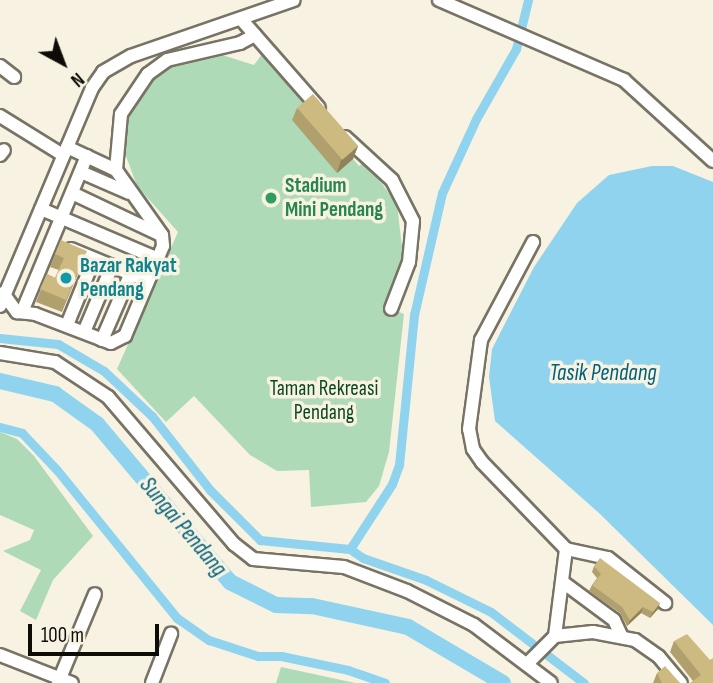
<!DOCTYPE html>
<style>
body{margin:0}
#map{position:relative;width:713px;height:683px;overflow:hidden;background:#f7f2e1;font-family:"Sofia Sans Condensed",sans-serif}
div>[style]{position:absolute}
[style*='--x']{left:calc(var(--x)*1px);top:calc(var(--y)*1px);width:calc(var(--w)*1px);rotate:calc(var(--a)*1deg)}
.green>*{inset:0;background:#afdab8}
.water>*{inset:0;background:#8fd3ef}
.canal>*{height:9px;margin:-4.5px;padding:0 4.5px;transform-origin:4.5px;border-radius:4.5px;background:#8fd3ef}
.river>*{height:16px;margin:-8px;padding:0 8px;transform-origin:8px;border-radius:8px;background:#8fd3ef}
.roads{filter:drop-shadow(2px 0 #777365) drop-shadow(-2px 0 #777365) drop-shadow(0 2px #777365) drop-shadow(0 -2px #777365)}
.minor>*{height:12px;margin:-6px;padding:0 6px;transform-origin:6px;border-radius:6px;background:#fff}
.wall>*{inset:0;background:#b0a06e}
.shaded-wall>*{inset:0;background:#90825a}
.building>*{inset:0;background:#cdba80;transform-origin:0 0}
.dots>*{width:19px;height:19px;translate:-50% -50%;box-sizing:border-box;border:4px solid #f7f2e1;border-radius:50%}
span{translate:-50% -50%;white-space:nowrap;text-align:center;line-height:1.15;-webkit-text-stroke:7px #f7f2e1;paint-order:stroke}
.leisure-label{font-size:21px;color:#27864d;font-weight:700}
.left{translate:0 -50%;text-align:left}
.culture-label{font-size:21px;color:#0d838f;font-weight:700}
.park-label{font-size:21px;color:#0a4823}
.water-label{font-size:23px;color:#00607b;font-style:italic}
.north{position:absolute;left:28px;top:28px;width:70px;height:70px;-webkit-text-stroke:5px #f7f2e1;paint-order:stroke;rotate:139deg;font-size:19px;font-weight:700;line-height:28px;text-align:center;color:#0e0c07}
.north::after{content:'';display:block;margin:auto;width:24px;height:32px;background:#0e0c07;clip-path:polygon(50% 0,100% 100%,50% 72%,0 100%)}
.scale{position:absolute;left:28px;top:624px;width:131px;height:32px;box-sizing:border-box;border:4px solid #0e0c07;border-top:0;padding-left:9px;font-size:21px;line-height:24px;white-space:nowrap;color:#0e0c07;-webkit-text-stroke:5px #f7f2e1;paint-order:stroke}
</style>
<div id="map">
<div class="green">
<i style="clip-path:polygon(200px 54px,219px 54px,254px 65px,262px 54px,359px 166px,365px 161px,397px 204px,403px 256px,387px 307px,404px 314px,389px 452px,379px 486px,366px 502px,311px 507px,309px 470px,277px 471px,250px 455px,194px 396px,166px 422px,117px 369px,178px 232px,137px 186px,126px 156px,125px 129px,134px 101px,154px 76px,177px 61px)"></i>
<i style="clip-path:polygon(0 432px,17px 439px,34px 456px,93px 536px,53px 580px,36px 620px,20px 611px,41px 570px,3px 551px,30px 540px,34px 530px,0 515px)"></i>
<i style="clip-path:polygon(281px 667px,355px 683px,276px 683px)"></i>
</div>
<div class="water">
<i style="clip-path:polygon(652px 166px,673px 166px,713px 182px,713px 625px,599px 513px,495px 421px,489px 377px,492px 349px,534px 267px,577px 203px,609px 175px)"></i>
</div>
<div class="canal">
<i style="--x:0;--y:338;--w:58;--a:5.9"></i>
<i style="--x:58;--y:344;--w:53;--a:30.4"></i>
<i style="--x:104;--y:371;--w:66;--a:43.2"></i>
<i style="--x:152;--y:416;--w:94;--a:51.9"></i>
<i style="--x:210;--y:490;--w:71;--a:45"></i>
<i style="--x:260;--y:540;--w:90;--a:5.7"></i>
<i style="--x:350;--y:549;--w:16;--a:35"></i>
<i style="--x:363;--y:558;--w:67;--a:19.2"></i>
<i style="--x:426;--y:580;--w:72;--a:26.2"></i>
<i style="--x:491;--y:612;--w:117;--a:37.4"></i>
<i style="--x:0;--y:427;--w:23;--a:15"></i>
<i style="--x:22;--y:433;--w:51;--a:46.6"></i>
<i style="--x:57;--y:470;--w:191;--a:51"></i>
<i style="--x:177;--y:618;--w:39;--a:35"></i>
<i style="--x:209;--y:640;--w:52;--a:18.1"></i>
<i style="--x:258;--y:656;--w:23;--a:0"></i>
<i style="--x:281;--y:656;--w:68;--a:11.8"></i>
<i style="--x:348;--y:670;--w:39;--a:19"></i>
<i style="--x:350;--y:549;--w:77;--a:-57.1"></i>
<i style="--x:392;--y:484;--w:20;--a:-70"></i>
<i style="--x:399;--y:465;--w:151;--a:-84.3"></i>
<i style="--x:414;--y:315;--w:125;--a:-77.1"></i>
<i style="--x:442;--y:193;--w:81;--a:-65.3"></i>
<i style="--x:476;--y:119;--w:81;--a:-60.3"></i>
<i style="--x:516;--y:49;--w:50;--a:-76.2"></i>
</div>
<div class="river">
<i style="--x:0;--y:381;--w:57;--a:13.3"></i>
<i style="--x:55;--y:394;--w:52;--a:35.5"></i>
<i style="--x:97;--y:424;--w:207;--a:49.9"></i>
<i style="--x:230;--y:582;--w:51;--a:26.6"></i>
<i style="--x:276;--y:605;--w:36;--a:2"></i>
<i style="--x:312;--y:606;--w:98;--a:12.3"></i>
<i style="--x:408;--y:627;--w:110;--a:30.5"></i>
</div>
<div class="roads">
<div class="minor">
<i style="--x:439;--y:0;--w:202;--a:23.4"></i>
<i style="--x:624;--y:80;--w:120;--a:42.3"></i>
<i style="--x:241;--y:19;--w:118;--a:48.8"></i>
<i style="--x:0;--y:66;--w:18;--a:38"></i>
<i style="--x:0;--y:116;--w:74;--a:31.8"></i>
<i style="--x:345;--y:137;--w:64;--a:42.5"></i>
<i style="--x:392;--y:180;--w:46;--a:62.9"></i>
<i style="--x:413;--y:221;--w:41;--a:95.6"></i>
<i style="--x:409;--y:262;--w:50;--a:111"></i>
<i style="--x:0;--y:155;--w:6;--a:-51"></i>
<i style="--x:116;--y:170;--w:56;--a:-84.9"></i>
<i style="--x:121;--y:114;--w:48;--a:-56"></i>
<i style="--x:148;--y:74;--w:24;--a:-36"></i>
<i style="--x:167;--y:60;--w:75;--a:-13.1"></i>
<i style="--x:240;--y:43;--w:17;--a:-28"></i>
<i style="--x:81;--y:172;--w:52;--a:23.6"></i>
<i style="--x:72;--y:193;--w:98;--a:25.3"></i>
<i style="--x:41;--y:209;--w:127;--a:23.1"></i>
<i style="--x:71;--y:249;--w:83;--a:22.6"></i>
<i style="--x:3;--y:293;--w:24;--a:54"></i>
<i style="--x:17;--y:312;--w:18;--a:6"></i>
<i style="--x:35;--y:314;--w:81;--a:20.9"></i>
<i style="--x:111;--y:343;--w:16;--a:-27"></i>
<i style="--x:125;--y:336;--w:98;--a:-67.1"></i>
<i style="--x:163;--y:246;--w:11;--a:-95"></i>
<i style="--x:162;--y:235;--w:80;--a:-125.3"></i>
<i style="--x:116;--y:170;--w:54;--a:-154.9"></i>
<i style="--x:0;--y:306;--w:237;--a:-67.1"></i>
<i style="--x:92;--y:88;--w:19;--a:-55"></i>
<i style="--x:103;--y:72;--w:32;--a:-30"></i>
<i style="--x:131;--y:56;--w:172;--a:-19"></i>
<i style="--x:22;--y:312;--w:169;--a:-67.4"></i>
<i style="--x:67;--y:325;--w:71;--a:-67.8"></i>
<i style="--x:84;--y:332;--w:72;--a:-67"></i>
<i style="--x:102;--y:340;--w:73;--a:-66.6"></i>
<i style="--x:0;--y:353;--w:56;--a:9.3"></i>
<i style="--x:55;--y:362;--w:64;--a:33.4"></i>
<i style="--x:108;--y:397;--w:194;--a:49.4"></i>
<i style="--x:234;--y:544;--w:24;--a:38"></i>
<i style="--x:253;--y:559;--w:91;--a:5"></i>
<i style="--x:344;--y:567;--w:67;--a:20.9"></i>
<i style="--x:407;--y:591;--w:75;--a:26.9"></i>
<i style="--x:474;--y:625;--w:96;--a:37"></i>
<i style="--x:566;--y:549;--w:43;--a:12.1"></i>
<i style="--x:608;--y:558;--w:73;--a:38.3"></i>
<i style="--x:564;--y:583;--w:62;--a:36.5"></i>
<i style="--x:614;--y:620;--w:19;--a:65"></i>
<i style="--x:555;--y:636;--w:38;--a:-6"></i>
<i style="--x:593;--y:632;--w:43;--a:10.8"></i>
<i style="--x:635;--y:640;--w:29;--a:35"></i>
<i style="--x:659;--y:657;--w:34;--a:50"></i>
<i style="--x:0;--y:655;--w:77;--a:21.3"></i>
<i style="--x:528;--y:663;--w:38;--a:-45"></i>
<i style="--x:555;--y:636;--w:88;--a:-82.8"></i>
<i style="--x:566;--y:549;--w:121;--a:-134"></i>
<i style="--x:482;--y:462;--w:16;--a:-125"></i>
<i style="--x:473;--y:449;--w:20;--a:-101"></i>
<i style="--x:469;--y:429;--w:90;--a:-82.3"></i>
<i style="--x:481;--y:340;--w:111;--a:-62"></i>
<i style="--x:58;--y:683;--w:96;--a:-67.4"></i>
<i style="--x:152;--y:683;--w:53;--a:-68.8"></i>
</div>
</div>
<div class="wall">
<i style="clip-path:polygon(297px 108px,358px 146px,353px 159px,337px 173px,292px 120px)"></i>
<i style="clip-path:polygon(61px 240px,82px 264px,62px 312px,36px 302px,47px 274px,55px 278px,59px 270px,50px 267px)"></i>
<i style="clip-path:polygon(594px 566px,658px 609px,650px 618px,641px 613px,627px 626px,620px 613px,589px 591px,592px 585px,597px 578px,592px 572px)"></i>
<i style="clip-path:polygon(674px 641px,710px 660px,713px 683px,693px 681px,670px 652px)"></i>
<i style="clip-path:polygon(657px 673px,680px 683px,653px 683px)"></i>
</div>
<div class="shaded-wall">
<i style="clip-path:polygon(358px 146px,353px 159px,337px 173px,341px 160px)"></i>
<i style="clip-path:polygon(660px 603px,658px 609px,650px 618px,653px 612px)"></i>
<i style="clip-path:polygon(643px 607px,641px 613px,627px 626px,630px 620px)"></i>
</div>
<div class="building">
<i style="left:313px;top:94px;width:69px;height:21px;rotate:49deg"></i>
<i style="clip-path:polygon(61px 240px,87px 251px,66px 300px,40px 289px,47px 274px,55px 278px,64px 258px,55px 254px)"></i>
<i style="clip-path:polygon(600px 558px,660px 603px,653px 612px,643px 607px,630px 620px,622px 607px,592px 585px,601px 574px,594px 566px)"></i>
<i style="clip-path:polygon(687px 634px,710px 660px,713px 658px,713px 683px,690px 683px,701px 675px,674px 641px)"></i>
<i style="clip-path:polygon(665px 666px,680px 683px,662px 683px,657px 673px)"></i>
</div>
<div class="dots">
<i style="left:271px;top:198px;background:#2e9e5b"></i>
<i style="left:66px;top:278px;background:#0f9aa8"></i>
</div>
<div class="leisure-label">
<span class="left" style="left:285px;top:198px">Stadium<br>Mini Pendang</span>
</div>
<div class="culture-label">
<span class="left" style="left:80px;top:278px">Bazar Rakyat<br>Pendang</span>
</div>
<div class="park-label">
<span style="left:324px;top:401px">Taman Rekreasi<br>Pendang</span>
</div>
<div class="water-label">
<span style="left:603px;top:373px">Tasik Pendang</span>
<span style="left:183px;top:527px;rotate:50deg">Sungai Pendang</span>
</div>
<div class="north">N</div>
<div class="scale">100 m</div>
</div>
